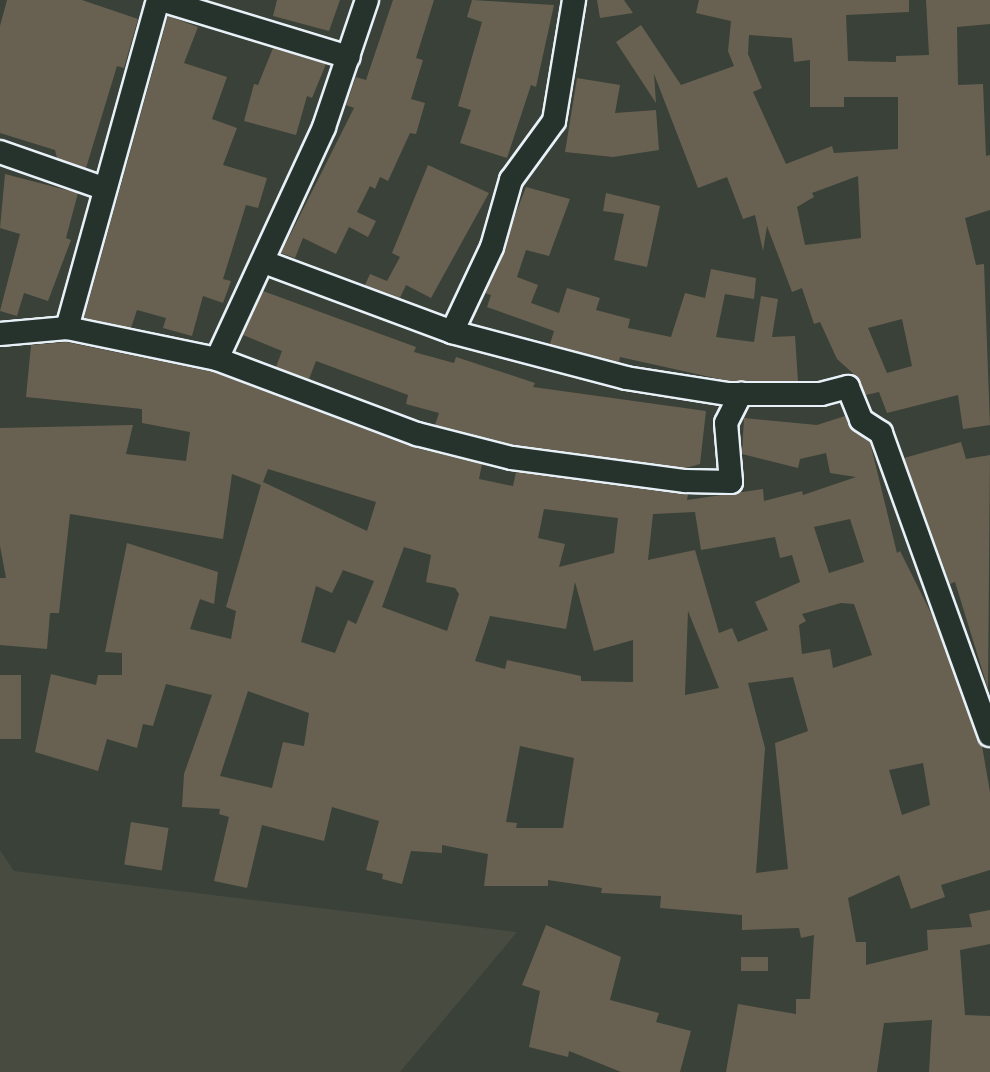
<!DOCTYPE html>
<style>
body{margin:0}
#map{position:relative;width:990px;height:1072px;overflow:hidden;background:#3a4138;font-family:"Gochi Hand",sans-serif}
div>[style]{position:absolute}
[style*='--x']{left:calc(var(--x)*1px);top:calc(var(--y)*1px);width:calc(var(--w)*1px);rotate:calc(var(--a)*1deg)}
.built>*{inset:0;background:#484b40}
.building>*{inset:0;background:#686151;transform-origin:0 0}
.roads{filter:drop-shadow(2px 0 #e8f1f8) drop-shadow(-2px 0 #e8f1f8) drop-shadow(0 2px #e8f1f8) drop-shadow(0 -2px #e8f1f8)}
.minor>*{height:22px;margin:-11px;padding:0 11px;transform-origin:11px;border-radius:11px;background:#26332d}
span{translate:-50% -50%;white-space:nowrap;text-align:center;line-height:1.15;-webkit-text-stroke:4.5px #26332d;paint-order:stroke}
</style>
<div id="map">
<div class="built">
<i style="clip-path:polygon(0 850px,14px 871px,517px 932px,400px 1072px,0 1072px)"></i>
</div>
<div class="building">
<i style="clip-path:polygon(7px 0,82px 0,138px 19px,124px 68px,117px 66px,86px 168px,57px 158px,55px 150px,0 133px,0 26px)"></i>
<i style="clip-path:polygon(277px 0,340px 0,329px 31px,273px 16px)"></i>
<i style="clip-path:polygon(393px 0,434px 0,416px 58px,423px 60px,411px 99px,425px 103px,416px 134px,410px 133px,388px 181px,380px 177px,375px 189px,370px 186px,357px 212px,376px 221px,368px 237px,349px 227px,336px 254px,303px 238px,295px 258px,281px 253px,354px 108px,346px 105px,356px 77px,366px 80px)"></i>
<i style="clip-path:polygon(472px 0,554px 5px,536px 87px,531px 85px,507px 158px,460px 143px,471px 110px,458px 106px,482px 22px,467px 17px)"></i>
<i style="clip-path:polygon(597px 0,624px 0,633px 13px,600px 18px)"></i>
<i style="clip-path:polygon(evenodd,699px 0,909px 0,909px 12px,846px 15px,848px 61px,896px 62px,896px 56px,929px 55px,926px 0,990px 0,990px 24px,957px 27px,958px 85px,983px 84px,986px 156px,990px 155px,990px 210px,965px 218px,976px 265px,984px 264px,990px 425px,963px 429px,958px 395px,887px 413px,879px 392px,866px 395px,857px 377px,837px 359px,820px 322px,814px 324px,802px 288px,792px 292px,767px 226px,763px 251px,755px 215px,743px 219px,727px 177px,698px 188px,654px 74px,656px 103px,616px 42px,641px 25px,681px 85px,734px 66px,728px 51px,731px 21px,696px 13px,699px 0,749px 35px,792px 38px,794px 62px,810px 60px,810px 107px,844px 107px,844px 97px,898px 97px,898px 149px,834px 153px,832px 146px,786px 164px,753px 92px,762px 88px,748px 54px,749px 35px,699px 0,858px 176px,861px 238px,805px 245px,797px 207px,814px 197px,812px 193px,858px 176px,699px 0,902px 319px,912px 366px,887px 373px,868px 328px,902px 319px)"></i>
<i style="clip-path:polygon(168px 16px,198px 27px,184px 63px,227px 77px,212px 119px,237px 128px,223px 165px,267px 178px,258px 208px,246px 205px,223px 279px,231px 281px,223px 303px,203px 296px,192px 336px,163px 328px,166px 318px,137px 310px,131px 328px,84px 318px)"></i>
<i style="clip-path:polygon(273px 48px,326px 64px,312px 98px,307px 96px,296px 135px,244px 121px,254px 84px,258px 85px)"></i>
<i style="clip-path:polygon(577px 78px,620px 85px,615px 113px,656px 110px,659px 150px,613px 157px,565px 152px)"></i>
<i style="clip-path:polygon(428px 165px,489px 193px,431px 298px,406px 285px,400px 298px,365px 285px,370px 274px,387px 281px,400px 257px,392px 253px)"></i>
<i style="clip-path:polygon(5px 174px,78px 193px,66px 238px,71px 240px,48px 301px,24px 293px,17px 316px,0 311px,20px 234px,0 228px)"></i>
<i style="clip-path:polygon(526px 187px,570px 199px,549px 256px,526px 250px,517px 277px,538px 285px,531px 303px,559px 313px,567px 288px,600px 298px,596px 310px,630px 319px,628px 328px,671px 337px,685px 293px,705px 298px,711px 269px,756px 278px,754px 299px,725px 294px,716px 337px,754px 342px,761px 296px,778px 299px,772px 337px,795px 336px,798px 381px,728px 381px,620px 357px,619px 362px,550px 344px,554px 331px,487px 307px,491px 295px,485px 293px)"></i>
<i style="clip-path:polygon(606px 193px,660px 206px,647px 267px,614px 260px,624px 214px,603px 211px)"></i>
<i style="clip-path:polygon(263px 291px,416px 347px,414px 352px,454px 363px,456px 357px,535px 383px,533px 387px,706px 411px,700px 464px,686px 468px,515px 445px,435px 425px,439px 413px,406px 404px,408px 395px,316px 361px,309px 379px,276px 367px,282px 351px,243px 335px)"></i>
<i style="clip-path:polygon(evenodd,66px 342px,213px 372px,412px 447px,482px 464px,479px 479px,513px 486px,516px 472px,688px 495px,687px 500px,763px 489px,764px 501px,802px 491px,803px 495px,856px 477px,830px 473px,826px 453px,800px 459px,798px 468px,742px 454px,744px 418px,817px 425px,845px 416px,853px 431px,870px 442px,897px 553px,900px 551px,934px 619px,982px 746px,990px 792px,990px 870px,941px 885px,945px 897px,911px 909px,899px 875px,848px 898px,856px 942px,866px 942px,866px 965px,928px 950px,927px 930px,972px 927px,969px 914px,990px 910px,990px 944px,960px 950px,965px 1015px,990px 1016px,990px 1072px,929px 1072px,932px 1020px,884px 1023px,877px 1072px,726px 1072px,738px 1004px,796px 1014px,796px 999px,810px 999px,814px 935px,801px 938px,799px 928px,742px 930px,742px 915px,660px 908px,661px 896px,601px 893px,602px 888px,548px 880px,548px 886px,484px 886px,488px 854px,442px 845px,442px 853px,411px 851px,402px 884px,382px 879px,383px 874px,366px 870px,379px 821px,332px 807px,324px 841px,262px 825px,247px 888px,214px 881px,229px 817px,219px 814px,220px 809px,182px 807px,184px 774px,212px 695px,166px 684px,153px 726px,143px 724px,137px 748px,107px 739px,98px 771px,35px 752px,51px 674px,96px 685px,98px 675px,122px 675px,122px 653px,105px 652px,127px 543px,218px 572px,214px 604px,200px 599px,190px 629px,231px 639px,236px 611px,226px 607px,261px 485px,232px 474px,223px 539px,70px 514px,59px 613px,50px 613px,47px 649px,0 645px,0 578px,6px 578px,0 546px,0 428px,133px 425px,126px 454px,186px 461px,190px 432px,142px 423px,142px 409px,26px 397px,31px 345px,66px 342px,268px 469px,376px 502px,367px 531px,263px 482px,268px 469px,66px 342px,544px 509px,618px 518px,614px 553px,559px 567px,565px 544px,538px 538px,544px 509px,66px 342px,695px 512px,701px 550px,775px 537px,780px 558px,792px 555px,800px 582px,755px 602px,768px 630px,738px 642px,732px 628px,719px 633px,695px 550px,648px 560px,653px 514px,695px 512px,66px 342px,850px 519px,864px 562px,829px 573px,814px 527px,850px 519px,66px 342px,404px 547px,431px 555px,426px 582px,455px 588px,459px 594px,447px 631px,382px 607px,404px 547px,66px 342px,343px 570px,374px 581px,356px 624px,348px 620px,335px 653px,301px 642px,316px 586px,332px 593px,343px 570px,66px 342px,575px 582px,594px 651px,633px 640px,633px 682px,581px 681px,581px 676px,507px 660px,505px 669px,475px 661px,490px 616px,566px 629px,575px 582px,66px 342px,841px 603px,854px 604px,872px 655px,833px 668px,830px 649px,802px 654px,799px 625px,806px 621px,802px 614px,841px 603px,66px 342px,688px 611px,719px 688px,685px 695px,688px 611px,66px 342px,793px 677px,808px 731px,775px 743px,788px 869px,756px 873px,765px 748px,748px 683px,793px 677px,66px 342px,248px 691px,309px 713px,304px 746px,283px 742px,272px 788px,220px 776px,248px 691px,66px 342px,520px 746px,574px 758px,563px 828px,516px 828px,517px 823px,506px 822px,520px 746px,66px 342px,923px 763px,930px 805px,902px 815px,889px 770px,923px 763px)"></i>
<i style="clip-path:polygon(961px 442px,966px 459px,990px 455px,988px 689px,955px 582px,950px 584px,904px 458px)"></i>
<i style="left:0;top:675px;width:21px;height:64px"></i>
<i style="left:131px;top:822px;width:38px;height:43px;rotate:9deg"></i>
<i style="clip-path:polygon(546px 925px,621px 957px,610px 1000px,659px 1013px,656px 1022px,691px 1031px,680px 1072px,621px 1072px,569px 1051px,568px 1057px,529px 1047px,540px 991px,522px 985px)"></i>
<i style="left:768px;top:957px;width:14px;height:27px;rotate:90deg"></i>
</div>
<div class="roads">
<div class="minor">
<i style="--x:161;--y:0;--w:196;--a:16.9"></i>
<i style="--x:0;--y:152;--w:109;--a:19.3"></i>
<i style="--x:264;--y:262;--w:201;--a:20.4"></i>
<i style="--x:452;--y:332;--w:180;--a:14.8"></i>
<i style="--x:626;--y:378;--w:102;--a:9"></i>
<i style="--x:727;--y:394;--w:94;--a:0"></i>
<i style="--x:821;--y:394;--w:28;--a:-15"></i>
<i style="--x:848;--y:387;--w:35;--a:68"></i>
<i style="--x:861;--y:420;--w:24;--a:33"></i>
<i style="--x:881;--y:433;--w:321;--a:70.2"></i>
<i style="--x:67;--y:328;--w:340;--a:-74.5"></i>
<i style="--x:452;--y:332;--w:94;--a:-64.8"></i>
<i style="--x:492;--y:247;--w:70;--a:-74.2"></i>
<i style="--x:511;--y:180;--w:73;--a:-53.9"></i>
<i style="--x:554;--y:121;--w:123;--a:-80.6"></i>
<i style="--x:0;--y:334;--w:67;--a:-5.1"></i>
<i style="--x:67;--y:328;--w:153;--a:11.7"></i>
<i style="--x:217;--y:359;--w:214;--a:20.6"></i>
<i style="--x:417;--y:434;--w:98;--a:14.2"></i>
<i style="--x:512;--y:458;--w:175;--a:7.6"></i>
<i style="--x:685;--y:481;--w:46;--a:1.2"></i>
<i style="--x:731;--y:482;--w:59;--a:-94.8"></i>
<i style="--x:726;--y:423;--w:33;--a:-63"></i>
<i style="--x:217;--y:359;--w:255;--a:-65.2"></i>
<i style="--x:324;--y:127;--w:134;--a:-71.3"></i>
</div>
</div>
</div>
